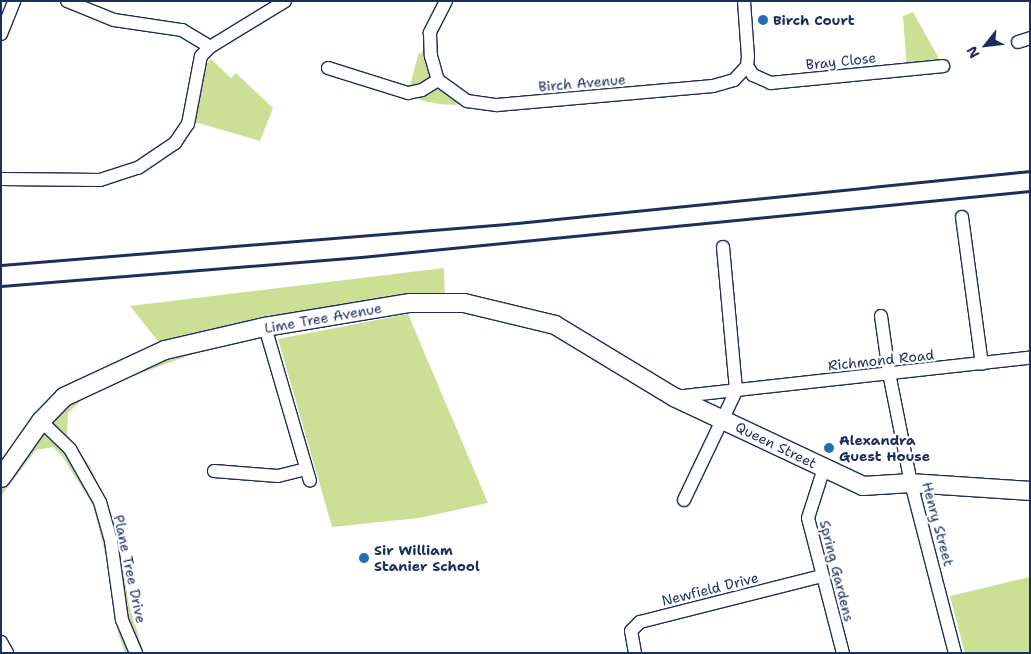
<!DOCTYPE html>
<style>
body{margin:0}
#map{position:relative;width:1031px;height:654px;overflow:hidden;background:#fff;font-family:"Shantell Sans",sans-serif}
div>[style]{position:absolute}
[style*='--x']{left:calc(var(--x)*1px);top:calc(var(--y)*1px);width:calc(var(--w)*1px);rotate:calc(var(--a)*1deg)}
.green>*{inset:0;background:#cbe095}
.roads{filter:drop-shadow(1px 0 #1b2f5e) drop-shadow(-1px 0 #1b2f5e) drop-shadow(0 1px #1b2f5e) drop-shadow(0 -1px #1b2f5e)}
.street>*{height:12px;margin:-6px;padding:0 6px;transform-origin:6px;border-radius:6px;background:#fff}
.secondary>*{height:18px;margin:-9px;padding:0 9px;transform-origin:9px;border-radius:9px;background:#fff}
.rail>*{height:3px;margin:-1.5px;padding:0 1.5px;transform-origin:1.5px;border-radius:1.5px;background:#1b2f5e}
.dots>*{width:14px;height:14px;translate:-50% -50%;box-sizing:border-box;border:2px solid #fff;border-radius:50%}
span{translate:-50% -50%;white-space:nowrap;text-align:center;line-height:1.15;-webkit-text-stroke:4.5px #fff;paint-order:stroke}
.poi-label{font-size:14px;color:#1b2f5e;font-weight:700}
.left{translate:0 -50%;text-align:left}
.street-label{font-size:14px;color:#1b2f5e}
.frame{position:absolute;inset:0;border:2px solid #1b2f5e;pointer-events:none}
.north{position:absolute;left:961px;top:20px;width:50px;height:50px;-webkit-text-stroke:4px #fff;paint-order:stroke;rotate:241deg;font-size:14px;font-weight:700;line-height:20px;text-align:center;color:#1b2f5e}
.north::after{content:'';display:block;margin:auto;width:18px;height:22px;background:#1b2f5e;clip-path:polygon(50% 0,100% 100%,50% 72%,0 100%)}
</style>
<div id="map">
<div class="green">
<i style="clip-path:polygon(913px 12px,943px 66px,907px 70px,903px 16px)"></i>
<i style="clip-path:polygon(429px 46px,433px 68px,467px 101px,455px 105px,439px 104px,423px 101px,408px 93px,418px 55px)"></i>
<i style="clip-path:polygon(211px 59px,231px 78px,236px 73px,273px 108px,260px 141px,195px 122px,205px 65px)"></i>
<i style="clip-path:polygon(444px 268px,445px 303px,266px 327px,257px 339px,193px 354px,117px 382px,85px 397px,68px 413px,67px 437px,90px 466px,116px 525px,129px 605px,144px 653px,125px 653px,118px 632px,109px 569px,93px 505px,62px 456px,53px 447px,36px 450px,1px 496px,1px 463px,39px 410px,49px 399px,88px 375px,121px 360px,165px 350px,130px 306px)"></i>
<i style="clip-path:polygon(408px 314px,488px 503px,419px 518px,332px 527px,278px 339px)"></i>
<i style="clip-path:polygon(1030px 577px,1030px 653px,965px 653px,950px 596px)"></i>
</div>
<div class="roads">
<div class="street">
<i style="--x:67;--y:1;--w:51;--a:22"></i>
<i style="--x:114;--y:20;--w:69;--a:8.4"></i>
<i style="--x:182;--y:30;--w:33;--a:31"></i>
<i style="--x:446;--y:1;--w:36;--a:117"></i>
<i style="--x:430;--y:33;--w:23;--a:88"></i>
<i style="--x:431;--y:56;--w:25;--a:74"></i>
<i style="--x:438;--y:80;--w:36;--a:36"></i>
<i style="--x:467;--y:101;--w:30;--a:8"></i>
<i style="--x:497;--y:105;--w:217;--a:-5"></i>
<i style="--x:713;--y:86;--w:22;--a:-16"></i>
<i style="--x:734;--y:80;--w:19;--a:-47"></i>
<i style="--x:747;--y:66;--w:9;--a:-84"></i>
<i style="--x:748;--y:57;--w:56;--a:-94.1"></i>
<i style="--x:1;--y:34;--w:35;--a:-68"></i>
<i style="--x:1018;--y:42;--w:13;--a:-18"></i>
<i style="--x:747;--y:66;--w:11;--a:56"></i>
<i style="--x:753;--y:75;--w:20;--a:24"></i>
<i style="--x:771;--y:83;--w:173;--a:-5.6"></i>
<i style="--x:328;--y:68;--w:84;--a:17.4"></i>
<i style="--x:408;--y:93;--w:14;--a:-12"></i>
<i style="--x:422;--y:90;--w:19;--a:-32"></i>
<i style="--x:1;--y:179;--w:99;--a:0.6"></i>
<i style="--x:100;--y:180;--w:40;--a:-18"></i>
<i style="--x:138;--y:168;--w:45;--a:-34"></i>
<i style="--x:175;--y:143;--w:23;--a:-56"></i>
<i style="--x:188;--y:124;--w:69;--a:-79.2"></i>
<i style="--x:201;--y:56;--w:13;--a:-45"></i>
<i style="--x:210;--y:47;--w:88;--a:-31.5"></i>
<i style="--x:962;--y:217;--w:148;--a:82.3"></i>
<i style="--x:723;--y:247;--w:145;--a:84.8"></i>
<i style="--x:881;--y:316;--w:58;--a:82"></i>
<i style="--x:889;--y:373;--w:112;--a:78.7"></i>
<i style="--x:911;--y:483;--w:176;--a:75.5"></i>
<i style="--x:265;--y:327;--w:160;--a:73.7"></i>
<i style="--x:674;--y:397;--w:358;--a:-6.3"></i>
<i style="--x:41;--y:421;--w:40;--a:44"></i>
<i style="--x:70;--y:449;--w:61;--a:60.5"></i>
<i style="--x:100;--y:502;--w:41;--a:74.2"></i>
<i style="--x:111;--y:541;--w:80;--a:82.1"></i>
<i style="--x:122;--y:620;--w:36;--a:67"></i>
<i style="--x:824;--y:468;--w:52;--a:107.7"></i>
<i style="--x:808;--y:518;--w:139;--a:75.5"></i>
<i style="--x:214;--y:471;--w:64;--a:4.5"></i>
<i style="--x:278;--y:476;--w:29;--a:-14"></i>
<i style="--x:684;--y:500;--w:121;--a:-64.5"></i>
<i style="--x:1;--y:642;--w:13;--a:61"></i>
<i style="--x:635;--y:653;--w:22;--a:-100"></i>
<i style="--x:631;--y:631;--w:13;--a:-45"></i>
<i style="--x:640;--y:622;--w:188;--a:-14.2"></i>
</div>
<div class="secondary">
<i style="--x:1;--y:478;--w:70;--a:-54.9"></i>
<i style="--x:41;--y:421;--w:33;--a:-46"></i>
<i style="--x:64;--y:397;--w:111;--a:-25"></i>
<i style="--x:165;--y:350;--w:103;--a:-13"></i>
<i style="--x:265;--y:327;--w:147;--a:-9.4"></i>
<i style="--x:410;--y:303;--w:54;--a:0"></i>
<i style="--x:464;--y:303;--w:94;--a:13.6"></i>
<i style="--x:555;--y:325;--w:139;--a:31.2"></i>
<i style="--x:674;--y:397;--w:209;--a:25.2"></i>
<i style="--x:863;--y:486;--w:48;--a:-3.6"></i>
<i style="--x:911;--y:483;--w:119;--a:3.8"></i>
</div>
</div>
<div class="rail">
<i style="--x:1;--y:265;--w:518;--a:-4.65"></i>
<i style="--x:517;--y:223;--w:516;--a:-5.79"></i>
<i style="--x:1;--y:286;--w:361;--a:-4.6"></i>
<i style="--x:361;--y:257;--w:672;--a:-5.63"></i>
</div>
<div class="dots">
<i style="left:763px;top:20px;background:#1f6fb2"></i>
<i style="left:829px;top:448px;background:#1f6fb2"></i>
<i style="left:364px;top:558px;background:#1f6fb2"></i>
</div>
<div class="poi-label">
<span class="left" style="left:773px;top:20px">Birch Court</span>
<span class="left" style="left:839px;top:448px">Alexandra<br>Guest House</span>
<span class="left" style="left:374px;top:558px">Sir William<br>Stanier School</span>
</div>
<div class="street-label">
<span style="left:841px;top:61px;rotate:-6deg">Bray Close</span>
<span style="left:582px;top:83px;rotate:-5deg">Birch Avenue</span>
<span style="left:323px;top:318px;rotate:-10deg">Lime Tree Avenue</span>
<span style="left:881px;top:360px;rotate:-6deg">Richmond Road</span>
<span style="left:776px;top:445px;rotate:26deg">Queen Street</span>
<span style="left:938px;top:524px;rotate:75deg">Henry Street</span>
<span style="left:130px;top:569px;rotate:78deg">Plane Tree Drive</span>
<span style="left:837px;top:571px;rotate:76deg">Spring Gardens</span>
<span style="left:710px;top:589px;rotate:-14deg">Newfield Drive</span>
</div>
<div class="frame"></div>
<div class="north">N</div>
</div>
